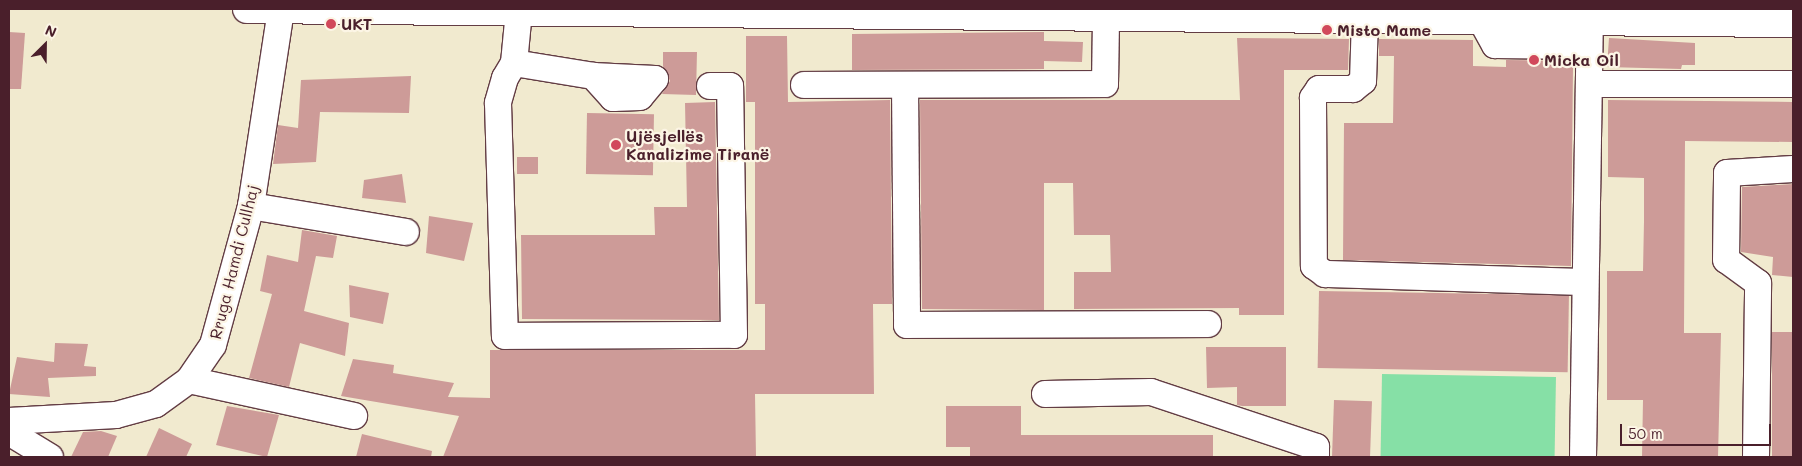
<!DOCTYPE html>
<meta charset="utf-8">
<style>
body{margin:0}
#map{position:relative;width:1802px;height:466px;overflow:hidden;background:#f1eacf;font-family:Mali,sans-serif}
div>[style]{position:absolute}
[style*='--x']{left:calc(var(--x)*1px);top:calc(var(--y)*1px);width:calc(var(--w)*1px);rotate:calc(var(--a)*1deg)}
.green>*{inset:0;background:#86e0a6;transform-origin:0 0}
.building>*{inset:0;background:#cd9b98;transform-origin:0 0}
.roads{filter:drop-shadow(1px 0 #633d44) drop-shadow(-1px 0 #633d44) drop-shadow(0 1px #633d44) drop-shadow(0 -1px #633d44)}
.minor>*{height:26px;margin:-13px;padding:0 13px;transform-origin:13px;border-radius:13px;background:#fff}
.major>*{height:28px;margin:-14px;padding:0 14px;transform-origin:14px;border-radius:14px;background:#fff}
.dots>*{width:14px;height:14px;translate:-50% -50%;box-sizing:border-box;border:2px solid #fcf5e5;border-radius:50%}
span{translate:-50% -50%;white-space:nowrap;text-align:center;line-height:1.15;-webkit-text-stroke:4.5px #fcf5e5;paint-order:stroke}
.poi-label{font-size:16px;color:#4a1f2b;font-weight:700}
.left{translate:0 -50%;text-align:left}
.street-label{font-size:16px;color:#4a1f2b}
.frame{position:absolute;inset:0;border:10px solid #4a1f2b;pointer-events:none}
.north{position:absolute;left:20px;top:20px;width:50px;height:50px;-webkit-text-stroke:4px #fcf5e5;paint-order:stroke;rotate:23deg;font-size:14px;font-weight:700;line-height:20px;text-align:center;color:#4a1f2b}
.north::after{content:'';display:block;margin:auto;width:18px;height:22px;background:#4a1f2b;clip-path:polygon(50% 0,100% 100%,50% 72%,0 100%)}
.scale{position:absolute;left:1620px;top:424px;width:151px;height:22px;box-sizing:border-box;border:2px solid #4a1f2b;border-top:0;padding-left:6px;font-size:15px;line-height:18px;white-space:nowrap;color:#4a1f2b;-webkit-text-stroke:4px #fcf5e5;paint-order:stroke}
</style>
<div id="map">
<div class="green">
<i style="left:1382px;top:374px;width:174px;height:83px;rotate:1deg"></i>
</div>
<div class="building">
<i style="clip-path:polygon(9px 32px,25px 33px,21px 89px,9px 89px)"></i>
<i style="clip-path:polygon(1044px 32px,1044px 41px,1083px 42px,1082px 62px,1044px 61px,1044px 69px,852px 70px,852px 34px)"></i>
<i style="clip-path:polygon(746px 36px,787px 36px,788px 102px,890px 100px,892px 304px,873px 304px,874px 394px,755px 394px,756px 457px,443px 457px,459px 416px,341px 396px,353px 359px,394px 365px,393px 373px,454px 383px,448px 397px,490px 398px,490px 350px,765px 350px,765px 304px,755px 304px,755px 102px,746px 102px)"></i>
<i style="clip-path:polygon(1237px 38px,1349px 39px,1348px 70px,1284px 70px,1284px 315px,1239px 315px,1239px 308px,1074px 309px,1074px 272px,1111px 272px,1110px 235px,1074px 235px,1073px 183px,1044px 183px,1044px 310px,922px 309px,920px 100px,1240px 100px)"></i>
<i style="clip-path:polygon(1609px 38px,1695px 43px,1695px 65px,1682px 65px,1681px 69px,1607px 67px)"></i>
<i style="clip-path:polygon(1379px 39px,1473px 40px,1473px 66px,1506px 67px,1506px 60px,1562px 61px,1562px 67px,1573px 67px,1571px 266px,1343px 260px,1344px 123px,1393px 123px,1394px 56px,1379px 56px)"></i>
<i style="clip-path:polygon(663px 52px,697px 52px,696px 95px,662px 94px,670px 81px,663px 66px)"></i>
<i style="clip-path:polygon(411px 76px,409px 113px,320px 112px,316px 162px,273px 164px,278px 125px,298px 128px,301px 80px)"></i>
<i style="clip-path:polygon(1608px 100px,1793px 102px,1793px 142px,1685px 141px,1684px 333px,1721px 333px,1718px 457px,1642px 457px,1643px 400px,1607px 400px,1607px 271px,1643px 271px,1644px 221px,1644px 178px,1608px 177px)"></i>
<i style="clip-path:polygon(715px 102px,719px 320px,522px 319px,521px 235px,655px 235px,654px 207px,687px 207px,685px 103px)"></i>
<i style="left:587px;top:113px;width:67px;height:61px;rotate:1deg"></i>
<i style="left:517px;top:157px;width:21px;height:17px"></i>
<i style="clip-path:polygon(402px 174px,406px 203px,362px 198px,364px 180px)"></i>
<i style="clip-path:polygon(1793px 184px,1793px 277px,1772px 275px,1773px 257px,1741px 252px,1742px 187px)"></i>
<i style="clip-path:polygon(429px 216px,473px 223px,464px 261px,426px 253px)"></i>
<i style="clip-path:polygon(302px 230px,337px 236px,333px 258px,316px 256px,304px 311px,349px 323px,345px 356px,300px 343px,289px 387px,249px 378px,272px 294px,260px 291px,267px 255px,298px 262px)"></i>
<i style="clip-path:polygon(349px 285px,389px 293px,383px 324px,350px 317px)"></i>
<i style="left:1319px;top:291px;width:250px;height:77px;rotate:1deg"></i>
<i style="left:1772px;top:332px;width:21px;height:125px"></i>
<i style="clip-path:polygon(55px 343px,88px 344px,84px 366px,96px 367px,96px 376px,48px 378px,50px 397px,9px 394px,17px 357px,54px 362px)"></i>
<i style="clip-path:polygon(1206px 347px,1286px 347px,1286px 406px,1242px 406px,1237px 405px,1237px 387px,1207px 388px)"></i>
<i style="left:1334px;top:400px;width:38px;height:57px;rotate:2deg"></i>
<i style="clip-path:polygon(227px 406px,279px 415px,267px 457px,216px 445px)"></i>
<i style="clip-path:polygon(946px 406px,1021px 406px,1021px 435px,1213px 435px,1213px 457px,970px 457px,970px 447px,946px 447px)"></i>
<i style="clip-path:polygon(159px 428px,192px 444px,186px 457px,146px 457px)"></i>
<i style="clip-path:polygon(101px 431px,117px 436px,108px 457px,71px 457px,83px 432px)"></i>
<i style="clip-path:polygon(362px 434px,432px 451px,431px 457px,356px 457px)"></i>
</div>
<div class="roads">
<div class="minor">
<i style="--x:519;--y:11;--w:52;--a:95.5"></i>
<i style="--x:514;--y:63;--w:17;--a:121"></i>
<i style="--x:505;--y:78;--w:26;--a:106"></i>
<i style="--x:498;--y:103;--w:233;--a:88.3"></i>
<i style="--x:505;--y:336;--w:229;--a:-0.3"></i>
<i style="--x:734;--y:335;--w:249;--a:-90.9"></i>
<i style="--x:730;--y:86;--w:20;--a:180"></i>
<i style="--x:1365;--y:18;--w:63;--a:91.8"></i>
<i style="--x:1363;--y:81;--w:13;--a:141"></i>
<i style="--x:1353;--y:89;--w:34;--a:180"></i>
<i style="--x:1319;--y:89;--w:11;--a:124"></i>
<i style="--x:1313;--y:98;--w:168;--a:89.7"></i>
<i style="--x:1314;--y:266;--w:14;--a:36"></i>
<i style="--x:1325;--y:274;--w:260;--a:1.8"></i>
<i style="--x:1480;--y:18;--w:31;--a:61"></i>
<i style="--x:1495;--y:45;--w:94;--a:0.6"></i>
<i style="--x:514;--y:63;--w:80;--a:9.3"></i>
<i style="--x:593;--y:76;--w:62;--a:2.8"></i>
<i style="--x:655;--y:79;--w:23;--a:130"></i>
<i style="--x:640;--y:97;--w:27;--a:178"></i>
<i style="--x:613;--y:98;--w:30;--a:-132"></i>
<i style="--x:1589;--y:84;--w:204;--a:0"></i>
<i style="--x:804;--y:85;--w:301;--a:-0.2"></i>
<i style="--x:1105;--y:84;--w:65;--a:-89.1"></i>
<i style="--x:905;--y:85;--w:240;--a:89.5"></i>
<i style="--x:907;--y:325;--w:301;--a:-0.2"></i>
<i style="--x:251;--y:206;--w:157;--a:9.5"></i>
<i style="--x:189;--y:380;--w:169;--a:12.3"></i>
<i style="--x:1045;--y:394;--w:106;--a:-1.1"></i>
<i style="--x:1151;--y:392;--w:174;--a:18.4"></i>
<i style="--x:1316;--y:447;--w:10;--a:90"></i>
<i style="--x:9;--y:421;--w:107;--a:-3.2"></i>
<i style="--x:116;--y:415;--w:41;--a:-15.4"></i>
<i style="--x:156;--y:404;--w:41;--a:-36"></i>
<i style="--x:189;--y:380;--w:42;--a:-55.6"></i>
<i style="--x:213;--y:345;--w:144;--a:-74.7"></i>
<i style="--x:251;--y:206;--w:199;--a:-81.3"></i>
<i style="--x:9;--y:432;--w:48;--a:31.4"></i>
<i style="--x:1583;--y:457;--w:437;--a:-89.1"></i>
<i style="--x:1756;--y:457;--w:174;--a:-89.3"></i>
<i style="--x:1758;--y:283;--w:39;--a:-144"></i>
<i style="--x:1726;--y:260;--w:87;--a:-89.3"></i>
<i style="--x:1727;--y:173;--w:66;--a:-3.5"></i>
</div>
<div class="major">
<i style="--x:247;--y:9;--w:1546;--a:0.52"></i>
</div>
</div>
<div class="dots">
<i style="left:331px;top:24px;background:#d1495b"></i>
<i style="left:1327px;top:30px;background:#d1495b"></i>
<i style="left:1534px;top:60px;background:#d1495b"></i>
<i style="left:616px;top:145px;background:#d1495b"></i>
</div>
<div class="poi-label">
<span class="left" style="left:341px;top:24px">UKT</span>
<span class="left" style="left:1337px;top:30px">Misto Mame</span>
<span class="left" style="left:1544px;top:60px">Micka Oil</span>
<span class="left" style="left:626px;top:145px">Ujësjellës<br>Kanalizime Tiranë</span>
</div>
<div class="street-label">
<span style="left:234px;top:262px;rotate:-76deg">Rruga Hamdi Cullhaj</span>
</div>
<div class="frame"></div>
<div class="north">N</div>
<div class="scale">50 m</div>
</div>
